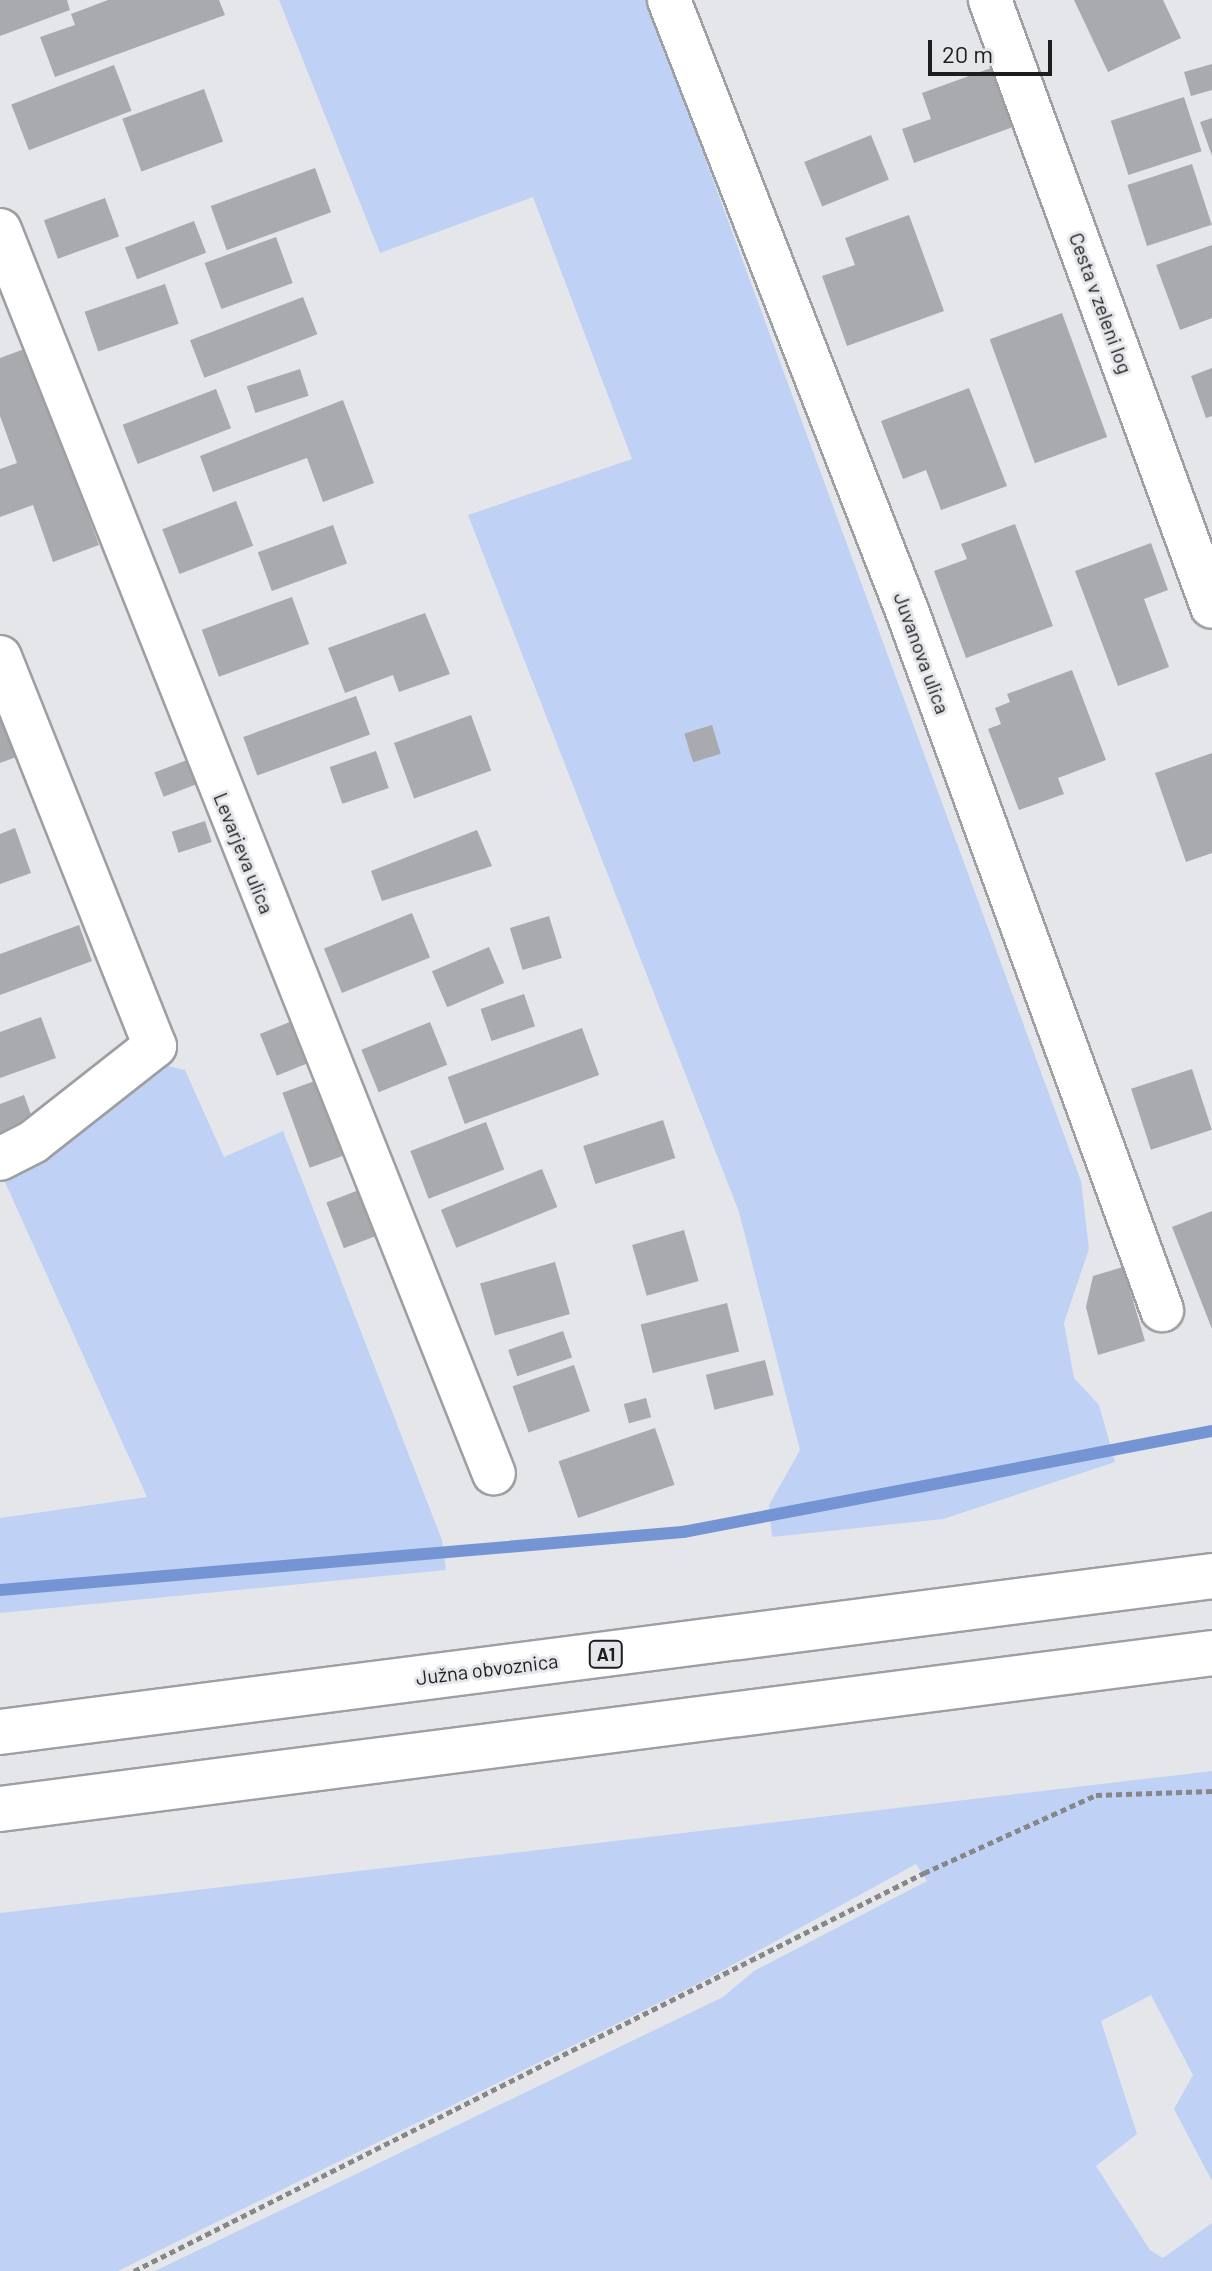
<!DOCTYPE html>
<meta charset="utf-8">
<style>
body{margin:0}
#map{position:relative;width:1212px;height:2271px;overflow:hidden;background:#e4e6ea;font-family:Barlow,sans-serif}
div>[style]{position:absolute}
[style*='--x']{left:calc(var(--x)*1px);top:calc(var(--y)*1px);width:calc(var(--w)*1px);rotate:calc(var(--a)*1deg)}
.green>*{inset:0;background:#bfd2f5}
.stream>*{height:12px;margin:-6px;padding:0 6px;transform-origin:6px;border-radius:6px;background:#7494d3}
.building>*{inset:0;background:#a8aaad;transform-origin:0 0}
.path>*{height:5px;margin-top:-2.5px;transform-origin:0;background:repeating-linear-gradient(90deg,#858789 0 6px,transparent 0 10px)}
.roads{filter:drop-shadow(2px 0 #9d9fa2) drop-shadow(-2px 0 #9d9fa2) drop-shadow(0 2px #9d9fa2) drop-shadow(0 -2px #9d9fa2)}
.minor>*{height:42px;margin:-21px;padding:0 21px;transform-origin:21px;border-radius:21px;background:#fff}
.motorway>*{height:44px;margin:-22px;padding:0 22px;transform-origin:22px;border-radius:22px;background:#fff}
span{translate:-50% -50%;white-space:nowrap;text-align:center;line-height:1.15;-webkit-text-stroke:6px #e4e6ea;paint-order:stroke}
.shield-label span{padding:2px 6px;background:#e4e6ea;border:2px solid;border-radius:6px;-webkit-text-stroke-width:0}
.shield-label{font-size:18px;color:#1c1d1e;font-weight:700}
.street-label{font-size:20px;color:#1c1d1e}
.scale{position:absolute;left:928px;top:40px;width:124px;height:36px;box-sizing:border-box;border:4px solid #1c1d1e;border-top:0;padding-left:10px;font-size:24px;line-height:28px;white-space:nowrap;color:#1c1d1e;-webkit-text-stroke:6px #e4e6ea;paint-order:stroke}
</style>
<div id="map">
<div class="green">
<i style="clip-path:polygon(279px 0,647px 0,1081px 1181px,1089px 1249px,1064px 1323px,1074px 1378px,1099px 1405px,1115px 1462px,943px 1519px,772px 1537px,769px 1505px,800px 1450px,739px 1212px,468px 515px,632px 459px,533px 197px,380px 253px)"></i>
<i style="clip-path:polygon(168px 1066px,185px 1070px,224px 1157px,283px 1131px,442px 1540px,446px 1570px,0 1613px,0 1518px,147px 1497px,0 1171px,87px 1128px,143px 1075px)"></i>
<i style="clip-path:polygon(1212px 1771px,1212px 2181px,1174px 2109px,1193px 2075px,1151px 1995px,1101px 2021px,1137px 2134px,1096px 2166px,1150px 2250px,1163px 2258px,1212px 2223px,1212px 2271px,155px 2271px,723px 1997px,754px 1971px,927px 1881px,916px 1864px,705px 1980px,118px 2271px,0 2271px,0 1913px)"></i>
</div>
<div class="stream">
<i style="--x:0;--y:1590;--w:685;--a:-4.85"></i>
<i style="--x:683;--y:1532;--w:539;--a:-10.81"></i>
</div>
<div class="building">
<i style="clip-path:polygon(0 0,67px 0,70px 10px,0 36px)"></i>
<i style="clip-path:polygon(108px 0,219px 0,225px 15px,55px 77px,40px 37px,75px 25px,71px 14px)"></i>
<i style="clip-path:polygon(1074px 0,1163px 0,1181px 38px,1108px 72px)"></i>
<i style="clip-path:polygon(1212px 64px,1212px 90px,1191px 96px,1184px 72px)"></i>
<i style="left:114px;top:65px;width:49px;height:110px;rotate:69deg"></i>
<i style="clip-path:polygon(991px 68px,1013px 127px,914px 163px,902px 129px,931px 119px,922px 93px)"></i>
<i style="left:204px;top:89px;width:56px;height:87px;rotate:70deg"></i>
<i style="left:1184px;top:97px;width:57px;height:77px;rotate:72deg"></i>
<i style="clip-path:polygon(1212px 118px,1212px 156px,1200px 122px)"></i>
<i style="left:871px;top:135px;width:48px;height:72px;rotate:68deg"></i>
<i style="left:1192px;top:164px;width:64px;height:68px;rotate:72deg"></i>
<i style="left:315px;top:168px;width:47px;height:111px;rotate:70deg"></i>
<i style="left:105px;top:198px;width:41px;height:65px;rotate:70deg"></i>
<i style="clip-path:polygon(909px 215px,944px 311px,847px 346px,822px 276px,855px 265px,845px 238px)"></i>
<i style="left:194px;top:221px;width:34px;height:74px;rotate:69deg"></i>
<i style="left:276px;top:237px;width:49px;height:76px;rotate:70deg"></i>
<i style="clip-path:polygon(1212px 245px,1212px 318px,1180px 330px,1156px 265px)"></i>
<i style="left:165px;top:284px;width:42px;height:85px;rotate:71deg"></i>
<i style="left:303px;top:297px;width:40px;height:121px;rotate:69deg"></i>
<i style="left:1062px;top:313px;width:132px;height:77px;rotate:70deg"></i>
<i style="clip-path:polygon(27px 348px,99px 545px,53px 562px,33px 505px,0 517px,0 469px,17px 463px,0 416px,0 358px)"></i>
<i style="clip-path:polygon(1212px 368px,1212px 416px,1206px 418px,1191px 376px)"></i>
<i style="left:300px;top:369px;width:28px;height:56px;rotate:72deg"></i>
<i style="clip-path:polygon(969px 388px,1007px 486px,941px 510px,926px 470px,903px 479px,881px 421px)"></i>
<i style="left:216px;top:389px;width:42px;height:100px;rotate:69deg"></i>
<i style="clip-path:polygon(343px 400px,374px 483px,323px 502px,307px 458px,213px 492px,200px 456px)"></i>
<i style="left:236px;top:501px;width:48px;height:79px;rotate:69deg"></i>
<i style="clip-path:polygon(1015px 524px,1053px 626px,966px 658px,934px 571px,967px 559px,961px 544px)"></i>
<i style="left:333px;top:525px;width:41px;height:80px;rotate:70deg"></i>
<i style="clip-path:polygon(1151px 543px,1168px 590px,1144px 599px,1169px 667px,1118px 686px,1075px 571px)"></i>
<i style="left:292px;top:597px;width:50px;height:96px;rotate:70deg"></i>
<i style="clip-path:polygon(425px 613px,450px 674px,399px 692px,393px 675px,345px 693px,328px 648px)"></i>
<i style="clip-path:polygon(1072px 670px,1106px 760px,1058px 778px,1064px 794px,1019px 810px,988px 729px,1001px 724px,995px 708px,1010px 702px,1007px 694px)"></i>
<i style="left:356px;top:696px;width:41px;height:120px;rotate:70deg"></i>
<i style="clip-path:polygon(0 705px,19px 756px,0 763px)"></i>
<i style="left:471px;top:715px;width:59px;height:82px;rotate:70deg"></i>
<i style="left:712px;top:725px;width:30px;height:29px;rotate:73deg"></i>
<i style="left:376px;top:751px;width:39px;height:49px;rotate:71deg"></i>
<i style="clip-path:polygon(1212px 753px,1212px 853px,1186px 862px,1155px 773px)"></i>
<i style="left:187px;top:760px;width:26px;height:35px;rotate:69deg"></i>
<i style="left:205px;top:821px;width:22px;height:35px;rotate:72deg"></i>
<i style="clip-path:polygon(15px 828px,31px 873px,0 884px,0 834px)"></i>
<i style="clip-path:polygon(477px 830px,492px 866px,382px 901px,371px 871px)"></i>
<i style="left:412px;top:913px;width:48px;height:95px;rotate:68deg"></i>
<i style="left:549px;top:916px;width:44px;height:41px;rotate:73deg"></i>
<i style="clip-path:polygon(79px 925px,92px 961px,0 995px,0 954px)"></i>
<i style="left:489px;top:947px;width:39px;height:62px;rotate:67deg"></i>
<i style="left:524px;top:994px;width:34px;height:46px;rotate:71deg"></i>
<i style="clip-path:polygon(41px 1017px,56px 1058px,0 1078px,0 1032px)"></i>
<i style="left:297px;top:1019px;width:45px;height:40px;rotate:68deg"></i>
<i style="left:430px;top:1022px;width:46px;height:74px;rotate:68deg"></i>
<i style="left:582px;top:1028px;width:50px;height:143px;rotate:70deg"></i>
<i style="left:1192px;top:1069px;width:64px;height:64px;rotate:72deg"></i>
<i style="left:320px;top:1079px;width:80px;height:40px;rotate:70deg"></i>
<i style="clip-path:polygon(24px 1095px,35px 1126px,0 1139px,0 1104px)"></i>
<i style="left:663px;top:1120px;width:40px;height:84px;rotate:72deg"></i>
<i style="left:486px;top:1122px;width:51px;height:81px;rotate:69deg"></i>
<i style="left:542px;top:1169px;width:41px;height:109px;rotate:68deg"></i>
<i style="left:359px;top:1190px;width:49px;height:35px;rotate:69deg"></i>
<i style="clip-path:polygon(1212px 1211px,1212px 1329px,1172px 1227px)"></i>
<i style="left:684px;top:1230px;width:53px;height:54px;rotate:74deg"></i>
<i style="left:555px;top:1262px;width:54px;height:78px;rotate:74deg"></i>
<i style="clip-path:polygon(1123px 1267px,1145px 1341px,1098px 1355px,1086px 1307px,1093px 1276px)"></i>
<i style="left:727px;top:1303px;width:50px;height:89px;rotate:76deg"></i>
<i style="left:563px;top:1331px;width:28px;height:58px;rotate:71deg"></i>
<i style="left:765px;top:1360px;width:36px;height:61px;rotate:76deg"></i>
<i style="left:574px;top:1365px;width:49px;height:65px;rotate:71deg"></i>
<i style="left:646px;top:1398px;width:20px;height:23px;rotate:75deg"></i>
<i style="left:655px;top:1428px;width:60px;height:102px;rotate:71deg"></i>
</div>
<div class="path">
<i style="--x:134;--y:2271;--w:885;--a:-26.74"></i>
<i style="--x:924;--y:1873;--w:189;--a:-24.4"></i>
<i style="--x:1096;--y:1795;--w:116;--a:-2"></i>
</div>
<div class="roads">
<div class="minor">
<i style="--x:669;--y:0;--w:661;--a:68.71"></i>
<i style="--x:909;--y:616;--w:739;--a:69.97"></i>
<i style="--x:990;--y:0;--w:646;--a:69.91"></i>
<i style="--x:0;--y:230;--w:1338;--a:68.34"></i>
<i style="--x:0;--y:657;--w:419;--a:68.3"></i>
<i style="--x:155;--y:1046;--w:155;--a:141.8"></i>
<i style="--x:33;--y:1142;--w:37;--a:153"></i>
</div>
<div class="motorway">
<i style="--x:0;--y:1732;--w:1222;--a:-7.33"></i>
<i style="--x:0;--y:1809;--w:1222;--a:-7.33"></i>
</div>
</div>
<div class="shield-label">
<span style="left:606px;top:1654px">A1</span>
</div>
<div class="street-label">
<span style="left:1101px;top:303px;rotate:70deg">Cesta v zeleni log</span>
<span style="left:922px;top:653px;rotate:70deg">Juvanova ulica</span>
<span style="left:244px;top:853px;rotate:68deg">Levarjeva ulica</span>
<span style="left:487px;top:1669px;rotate:-7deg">Južna obvoznica</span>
</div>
<div class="scale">20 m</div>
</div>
